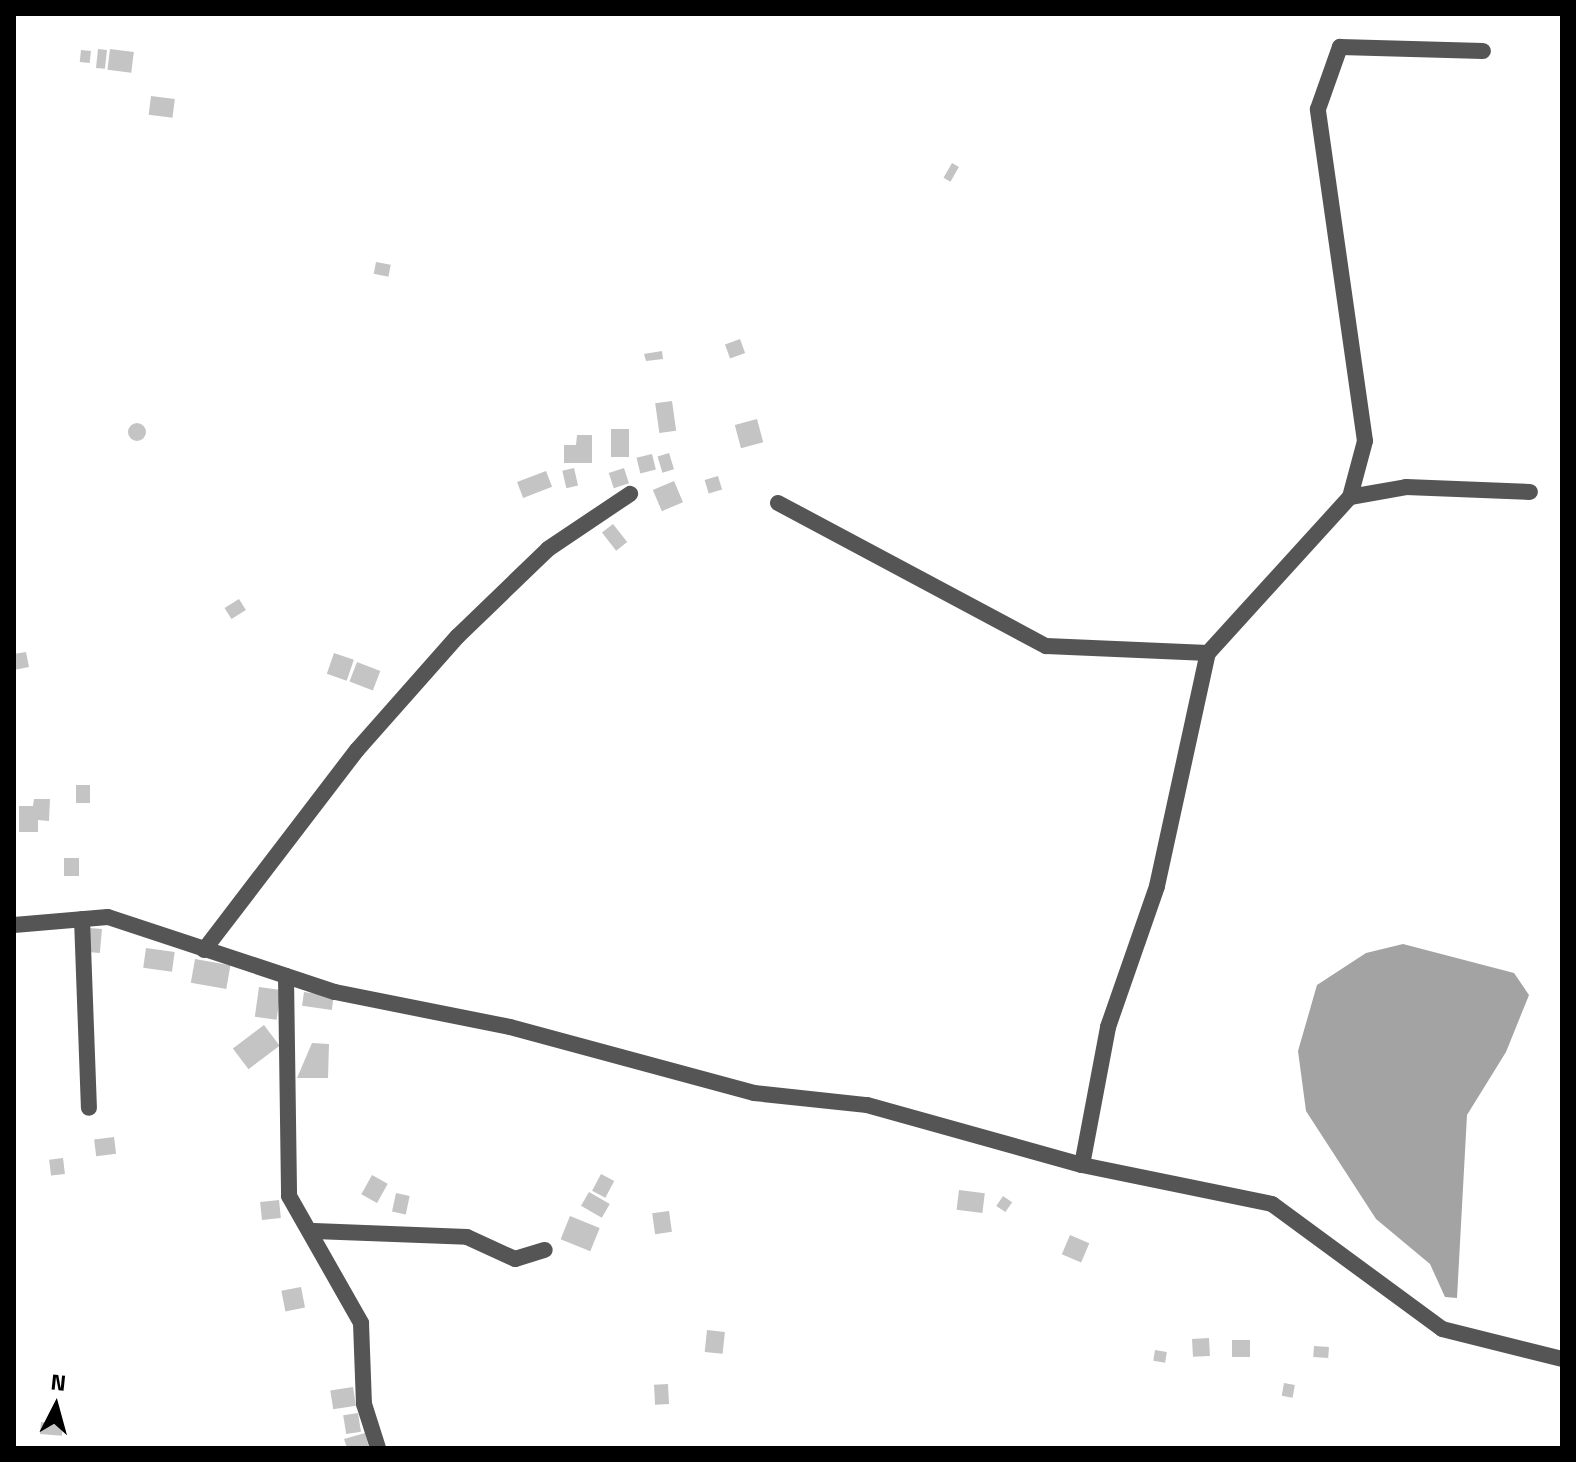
<!DOCTYPE html>
<style>
body{margin:0}
#map{position:relative;width:1576px;height:1462px;overflow:hidden;background:#fff;font-family:"Titillium Web",sans-serif}
div>[style]{position:absolute}
[style*='--x']{left:calc(var(--x)*1px);top:calc(var(--y)*1px);width:calc(var(--w)*1px);rotate:calc(var(--a)*1deg)}
.water>*{inset:0;background:#a3a3a3}
.building>*{inset:0;background:#c4c4c4;transform-origin:0 0}
.round{border-radius:50%}
.minor>*{height:16px;margin:-8px;padding:0 8px;transform-origin:8px;border-radius:8px;background:#555}
.tertiary>*{height:16px;margin:-8px;padding:0 8px;transform-origin:8px;border-radius:8px;background:#555}
span{translate:-50% -50%;white-space:nowrap;text-align:center;line-height:1.15;-webkit-text-stroke:7px #fff;paint-order:stroke}
.frame{position:absolute;inset:0;border:16px solid #000;pointer-events:none}
.north{position:absolute;left:16px;top:1366px;width:80px;height:80px;-webkit-text-stroke:6px #fff;paint-order:stroke;rotate:6deg;font-size:22px;font-weight:700;line-height:32px;text-align:center;color:#000}
.north::after{content:'';display:block;margin:auto;width:28px;height:36px;background:#000;clip-path:polygon(50% 0,100% 100%,50% 72%,0 100%)}
</style>
<div id="map">
<div class="water">
<i style="clip-path:polygon(1403px 944px,1514px 973px,1529px 995px,1506px 1052px,1467px 1115px,1457px 1298px,1445px 1297px,1430px 1264px,1376px 1219px,1306px 1111px,1298px 1051px,1317px 985px,1366px 953px)"></i>
</div>
<div class="building">
<i style="left:98px;top:49px;width:9px;height:19px;rotate:6deg"></i>
<i style="left:110px;top:49px;width:24px;height:21px;rotate:7deg"></i>
<i style="left:81px;top:50px;width:10px;height:12px;rotate:6deg"></i>
<i style="left:151px;top:96px;width:24px;height:19px;rotate:7deg"></i>
<i style="left:952px;top:163px;width:8px;height:17px;rotate:30deg"></i>
<i style="left:376px;top:262px;width:15px;height:12px;rotate:11deg"></i>
<i style="left:740px;top:339px;width:15px;height:16px;rotate:70deg"></i>
<i style="clip-path:polygon(662px 351px,663px 359px,646px 361px,644px 354px)"></i>
<i style="left:672px;top:401px;width:30px;height:17px;rotate:82deg"></i>
<i style="left:757px;top:419px;width:24px;height:23px;rotate:75deg"></i>
<i class="round" style="left:128px;top:423px;width:18px;height:18px"></i>
<i style="left:611px;top:429px;width:18px;height:28px"></i>
<i style="clip-path:polygon(577px 435px,592px 435px,592px 463px,564px 463px,564px 445px,576px 445px)"></i>
<i style="left:669px;top:453px;width:17px;height:12px;rotate:73deg"></i>
<i style="left:652px;top:454px;width:16px;height:16px;rotate:76deg"></i>
<i style="left:574px;top:468px;width:18px;height:12px;rotate:77deg"></i>
<i style="left:624px;top:468px;width:16px;height:16px;rotate:72deg"></i>
<i style="left:546px;top:471px;width:17px;height:31px;rotate:69deg"></i>
<i style="left:718px;top:476px;width:14px;height:14px;rotate:73deg"></i>
<i style="left:674px;top:481px;width:23px;height:23px;rotate:67deg"></i>
<i style="left:613px;top:524px;width:23px;height:14px;rotate:52deg"></i>
<i style="left:239px;top:599px;width:13px;height:17px;rotate:58deg"></i>
<i style="clip-path:polygon(26px 652px,29px 667px,14px 670px,14px 654px)"></i>
<i style="left:334px;top:653px;width:21px;height:22px;rotate:19deg"></i>
<i style="left:357px;top:662px;width:25px;height:21px;rotate:21deg"></i>
<i style="left:76px;top:785px;width:14px;height:18px"></i>
<i style="clip-path:polygon(34px 799px,50px 799px,49px 821px,38px 820px,38px 832px,19px 832px,19px 806px,33px 806px)"></i>
<i style="left:64px;top:858px;width:15px;height:18px"></i>
<i style="left:90px;top:928px;width:12px;height:24px;rotate:5deg"></i>
<i style="left:146px;top:948px;width:29px;height:20px;rotate:8deg"></i>
<i style="left:195px;top:959px;width:36px;height:24px;rotate:10deg"></i>
<i style="left:259px;top:987px;width:22px;height:30px;rotate:8deg"></i>
<i style="left:304px;top:992px;width:30px;height:14px;rotate:8deg"></i>
<i style="left:264px;top:1025px;width:26px;height:39px;rotate:53deg"></i>
<i style="clip-path:polygon(312px 1043px,329px 1044px,328px 1078px,297px 1078px)"></i>
<i style="left:114px;top:1137px;width:17px;height:20px;rotate:83deg"></i>
<i style="left:63px;top:1158px;width:16px;height:14px;rotate:83deg"></i>
<i style="left:601px;top:1174px;width:15px;height:19px;rotate:28deg"></i>
<i style="left:372px;top:1175px;width:18px;height:22px;rotate:29deg"></i>
<i style="left:959px;top:1190px;width:26px;height:20px;rotate:7deg"></i>
<i style="left:589px;top:1192px;width:24px;height:16px;rotate:30deg"></i>
<i style="left:396px;top:1193px;width:14px;height:19px;rotate:12deg"></i>
<i style="left:1003px;top:1196px;width:11px;height:12px;rotate:34deg"></i>
<i style="left:279px;top:1200px;width:18px;height:19px;rotate:84deg"></i>
<i style="left:669px;top:1211px;width:21px;height:17px;rotate:82deg"></i>
<i style="left:570px;top:1216px;width:32px;height:25px;rotate:22deg"></i>
<i style="left:1070px;top:1235px;width:21px;height:21px;rotate:23deg"></i>
<i style="left:301px;top:1287px;width:21px;height:20px;rotate:79deg"></i>
<i style="left:707px;top:1330px;width:18px;height:22px;rotate:6deg"></i>
<i style="left:1209px;top:1338px;width:18px;height:17px;rotate:87deg"></i>
<i style="left:1250px;top:1340px;width:17px;height:18px;rotate:90deg"></i>
<i style="left:1314px;top:1346px;width:15px;height:11px;rotate:4deg"></i>
<i style="left:1155px;top:1350px;width:12px;height:11px;rotate:9deg"></i>
<i style="left:1284px;top:1383px;width:11px;height:13px;rotate:10deg"></i>
<i style="left:668px;top:1384px;width:20px;height:14px;rotate:87deg"></i>
<i style="left:353px;top:1387px;width:19px;height:23px;rotate:81deg"></i>
<i style="left:358px;top:1413px;width:19px;height:15px;rotate:81deg"></i>
<i style="left:41px;top:1422px;width:22px;height:12px;rotate:5deg"></i>
<i style="clip-path:polygon(365px 1433px,369px 1448px,347px 1448px,344px 1439px)"></i>
</div>
<div class="minor">
<i style="--x:1350;--y:497;--w:58;--a:-75"></i>
<i style="--x:1365;--y:441;--w:335;--a:-98.1"></i>
<i style="--x:1318;--y:109;--w:66;--a:-70.5"></i>
<i style="--x:1340;--y:47;--w:143;--a:1.6"></i>
<i style="--x:778;--y:503;--w:304;--a:28.1"></i>
<i style="--x:1046;--y:646;--w:162;--a:2.5"></i>
<i style="--x:82;--y:919;--w:189;--a:87.9"></i>
<i style="--x:204;--y:950;--w:252;--a:-52.6"></i>
<i style="--x:357;--y:750;--w:152;--a:-48.5"></i>
<i style="--x:458;--y:636;--w:125;--a:-44"></i>
<i style="--x:548;--y:549;--w:99;--a:-33.9"></i>
<i style="--x:286;--y:976;--w:220;--a:89.2"></i>
<i style="--x:289;--y:1196;--w:146;--a:60.4"></i>
<i style="--x:361;--y:1323;--w:81;--a:87.9"></i>
<i style="--x:364;--y:1404;--w:46;--a:72.3"></i>
<i style="--x:1082;--y:1165;--w:140;--a:-79.3"></i>
<i style="--x:1108;--y:1027;--w:149;--a:-70.8"></i>
<i style="--x:1157;--y:886;--w:239;--a:-77.7"></i>
<i style="--x:1208;--y:653;--w:211;--a:-47.7"></i>
<i style="--x:1350;--y:497;--w:57;--a:-10.1"></i>
<i style="--x:1406;--y:487;--w:124;--a:2.3"></i>
<i style="--x:314;--y:1231;--w:153;--a:2.2"></i>
<i style="--x:467;--y:1237;--w:53;--a:24.6"></i>
<i style="--x:515;--y:1259;--w:31;--a:-17"></i>
</div>
<div class="tertiary">
<i style="--x:14;--y:925;--w:94;--a:-4.9"></i>
<i style="--x:108;--y:917;--w:239;--a:18.3"></i>
<i style="--x:335;--y:992;--w:178;--a:11.3"></i>
<i style="--x:510;--y:1027;--w:253;--a:15.1"></i>
<i style="--x:754;--y:1093;--w:114;--a:6.1"></i>
<i style="--x:867;--y:1105;--w:223;--a:15.6"></i>
<i style="--x:1082;--y:1165;--w:194;--a:11.6"></i>
<i style="--x:1272;--y:1204;--w:211;--a:36.3"></i>
<i style="--x:1442;--y:1329;--w:124;--a:14"></i>
</div>
<div class="frame"></div>
<div class="north">N</div>
</div>
